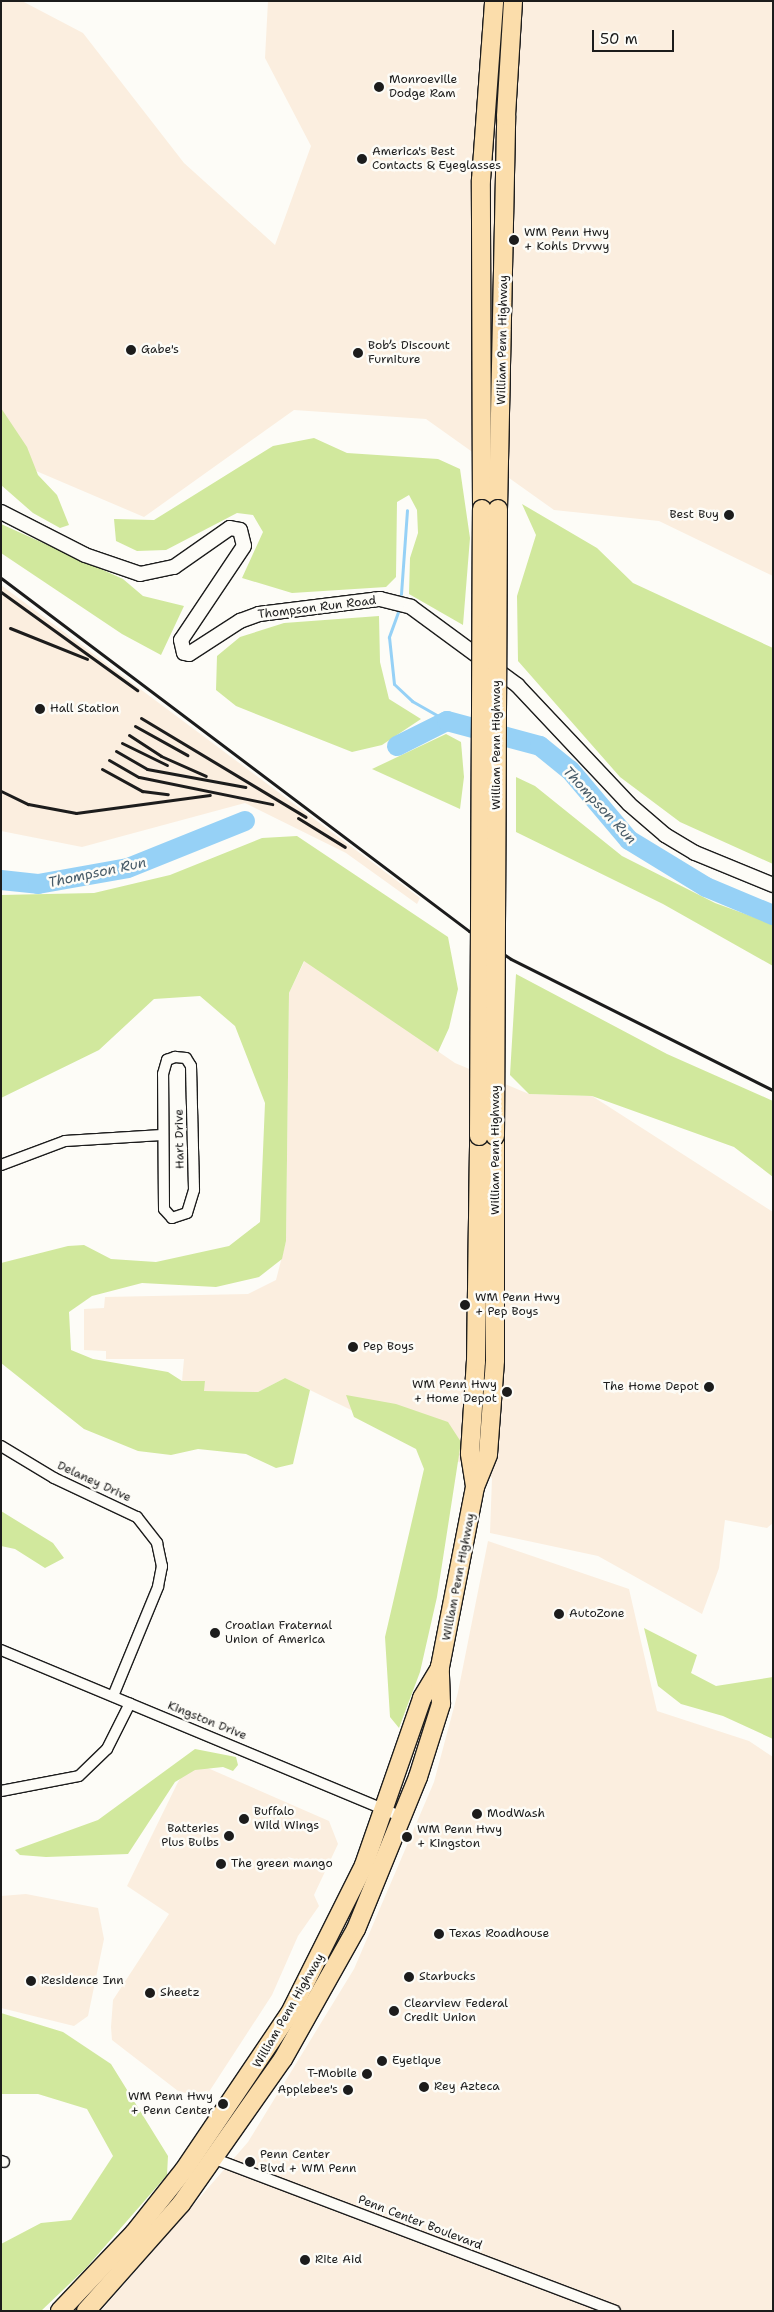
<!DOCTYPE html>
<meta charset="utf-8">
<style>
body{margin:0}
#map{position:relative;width:774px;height:2312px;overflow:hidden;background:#fdfcf7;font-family:"Shantell Sans",sans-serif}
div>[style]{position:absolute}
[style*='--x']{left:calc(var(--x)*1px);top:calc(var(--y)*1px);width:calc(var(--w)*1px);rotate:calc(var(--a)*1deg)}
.built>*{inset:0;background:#fbeedf}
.green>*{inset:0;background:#d1e89d}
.stream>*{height:3px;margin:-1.5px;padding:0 1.5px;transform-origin:1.5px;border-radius:1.5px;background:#96d1f6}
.river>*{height:20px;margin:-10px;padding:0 10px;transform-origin:10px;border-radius:10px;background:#96d1f6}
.roads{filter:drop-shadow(1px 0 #1c1c1c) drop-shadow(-1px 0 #1c1c1c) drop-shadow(0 1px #1c1c1c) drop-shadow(0 -1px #1c1c1c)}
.street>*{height:10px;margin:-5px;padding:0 5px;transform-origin:5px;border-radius:5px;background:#fdfcf7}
.secondary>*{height:14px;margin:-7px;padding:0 7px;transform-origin:7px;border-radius:7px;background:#fdfcf7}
.highway>*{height:18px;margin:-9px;padding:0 9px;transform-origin:9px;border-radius:9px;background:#fbddab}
.rail>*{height:3px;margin:-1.5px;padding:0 1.5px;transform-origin:1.5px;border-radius:1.5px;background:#1c1c1c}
.bridges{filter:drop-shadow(1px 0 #1c1c1c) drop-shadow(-1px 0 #1c1c1c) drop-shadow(0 1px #1c1c1c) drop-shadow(0 -1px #1c1c1c)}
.highway-bridge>*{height:18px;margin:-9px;padding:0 9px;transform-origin:9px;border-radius:9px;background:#fbddab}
.dots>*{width:14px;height:14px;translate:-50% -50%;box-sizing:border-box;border:2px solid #fdfcf7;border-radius:50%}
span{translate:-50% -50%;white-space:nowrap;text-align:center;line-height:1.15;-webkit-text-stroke:5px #fdfcf7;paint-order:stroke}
.poi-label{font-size:12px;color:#1c1c1c}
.left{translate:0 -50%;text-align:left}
.right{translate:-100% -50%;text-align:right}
.street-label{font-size:12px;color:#1c1c1c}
.water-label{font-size:14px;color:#475b68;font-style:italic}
.frame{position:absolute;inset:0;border:2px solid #1c1c1c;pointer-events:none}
.scale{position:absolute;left:592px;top:30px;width:82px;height:22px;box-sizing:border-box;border:2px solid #1c1c1c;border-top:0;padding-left:6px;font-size:15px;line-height:18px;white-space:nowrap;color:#1c1c1c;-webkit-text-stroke:4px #fdfcf7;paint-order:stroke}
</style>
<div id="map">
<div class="built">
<i style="clip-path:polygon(1px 1px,22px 1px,83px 33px,184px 163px,275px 245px,311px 146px,265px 58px,268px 1px,773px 1px,773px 576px,659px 521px,554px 510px,426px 419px,294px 410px,144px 517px,1px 456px)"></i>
<i style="clip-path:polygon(1px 585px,420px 898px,417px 904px,346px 853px,245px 803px,82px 847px,1px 831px)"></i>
<i style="clip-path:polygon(305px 960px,455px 1063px,529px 1094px,592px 1096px,773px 1212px,773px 1523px,767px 1528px,725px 1520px,719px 1568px,702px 1614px,598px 1556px,490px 1533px,492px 1478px,285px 1378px,258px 1392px,203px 1391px,205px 1381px,182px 1381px,184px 1359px,106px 1359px,106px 1351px,84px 1350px,84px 1309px,104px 1308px,105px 1297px,248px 1294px,276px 1280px,286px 1241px,289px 993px)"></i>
<i style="clip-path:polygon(488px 1541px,629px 1589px,657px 1711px,749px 1741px,773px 1757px,773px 2311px,101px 2311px,248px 2142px,354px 1969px,434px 1782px,458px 1692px)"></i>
<i style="clip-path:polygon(194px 1762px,329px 1821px,338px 1844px,314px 1895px,319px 1906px,298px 1936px,272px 1995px,205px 2098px,178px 2091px,112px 2040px,111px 2027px,113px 2000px,169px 1914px,127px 1886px,177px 1784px,187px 1766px)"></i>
<i style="clip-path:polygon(26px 1894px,98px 1908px,104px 1939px,88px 2016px,74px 2026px,1px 2008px,1px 1896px)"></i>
</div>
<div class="green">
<i style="clip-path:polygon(1px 408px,27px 447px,38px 475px,57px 495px,69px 525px,60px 528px,33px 513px,1px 485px)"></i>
<i style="clip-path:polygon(314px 438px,347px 453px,438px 459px,460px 469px,470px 538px,463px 625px,409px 594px,410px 558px,418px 533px,417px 510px,409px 495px,397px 502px,396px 577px,386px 587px,292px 593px,242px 578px,263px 532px,253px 515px,237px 513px,166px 550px,137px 551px,116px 541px,114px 519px,154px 520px,273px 446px)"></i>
<i style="clip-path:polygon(522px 504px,597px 548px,633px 583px,773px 648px,773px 864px,680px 822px,620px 777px,518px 661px,517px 596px,536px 535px)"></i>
<i style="clip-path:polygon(1px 524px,123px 579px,143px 596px,184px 606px,161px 655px,122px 634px,1px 553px)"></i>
<i style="clip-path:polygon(379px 616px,380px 662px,389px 699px,421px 719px,382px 745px,352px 752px,236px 706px,216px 690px,217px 656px,240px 637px,284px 623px)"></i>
<i style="clip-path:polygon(446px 734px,461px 742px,464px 777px,460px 809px,372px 769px)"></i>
<i style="clip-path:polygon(516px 777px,535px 786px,622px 856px,715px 903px,773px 924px,773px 966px,663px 904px,516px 832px)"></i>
<i style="clip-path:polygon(297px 836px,448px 937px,458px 989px,449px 1028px,438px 1052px,304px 961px,289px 993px,286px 1241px,282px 1259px,259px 1277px,216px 1287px,142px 1283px,92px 1296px,69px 1312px,71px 1350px,93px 1359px,168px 1372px,182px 1381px,205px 1381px,204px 1391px,258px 1392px,285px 1378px,310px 1390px,293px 1464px,276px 1468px,246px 1454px,198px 1449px,171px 1455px,138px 1451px,84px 1429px,1px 1363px,1px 1263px,68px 1246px,84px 1245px,111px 1259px,156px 1262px,229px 1246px,260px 1222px,265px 1103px,235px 1026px,200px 996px,154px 999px,99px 1050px,1px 1098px,1px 895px,94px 893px,170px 875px,262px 838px)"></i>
<i style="clip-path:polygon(516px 974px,667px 1054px,773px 1101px,773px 1177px,734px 1147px,592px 1096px,529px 1094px,510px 1075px)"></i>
<i style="clip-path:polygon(346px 1395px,396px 1404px,448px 1422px,461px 1442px,437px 1597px,420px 1672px,399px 1728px,390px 1717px,385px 1637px,424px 1469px,416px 1449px,354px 1417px)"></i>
<i style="clip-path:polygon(1px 1511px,53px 1543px,64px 1558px,45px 1568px,15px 1549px,1px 1546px)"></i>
<i style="clip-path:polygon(644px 1628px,697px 1655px,691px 1673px,716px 1686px,773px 1677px,773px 1739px,723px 1716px,681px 1704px,658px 1686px)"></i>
<i style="clip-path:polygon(195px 1749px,236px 1757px,238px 1765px,233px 1771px,223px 1767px,195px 1770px,175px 1782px,128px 1854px,46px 1857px,20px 1855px,15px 1850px,98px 1820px)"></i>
<i style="clip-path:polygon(1px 2013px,63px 2032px,111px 2064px,168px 2156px,167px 2175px,86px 2268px,41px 2311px,1px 2311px,1px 2244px,41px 2223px,71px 2220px,113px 2156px,87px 2109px,38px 2094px,1px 2094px)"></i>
</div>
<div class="stream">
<i style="--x:401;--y:594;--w:84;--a:-85.9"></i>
<i style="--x:398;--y:612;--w:27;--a:110"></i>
<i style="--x:389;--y:637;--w:47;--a:83.9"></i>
<i style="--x:394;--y:684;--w:25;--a:43"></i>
<i style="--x:412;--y:701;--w:40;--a:29.7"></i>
</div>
<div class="river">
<i style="--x:397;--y:746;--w:56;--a:-26.6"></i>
<i style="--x:447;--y:721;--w:96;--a:15"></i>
<i style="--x:540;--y:746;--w:38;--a:39"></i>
<i style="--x:570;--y:770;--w:92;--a:49.9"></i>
<i style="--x:629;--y:840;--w:90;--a:31.4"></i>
<i style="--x:706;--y:887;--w:73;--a:22.7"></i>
<i style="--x:1;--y:880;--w:37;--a:6"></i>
<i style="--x:38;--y:884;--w:91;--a:-10.1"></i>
<i style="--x:128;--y:868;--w:126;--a:-21.9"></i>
</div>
<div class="roads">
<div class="street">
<i style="--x:175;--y:1057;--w:11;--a:5"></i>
<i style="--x:186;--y:1058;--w:9;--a:58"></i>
<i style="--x:191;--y:1066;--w:124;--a:88.6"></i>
<i style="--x:194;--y:1190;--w:24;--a:107"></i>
<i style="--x:187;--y:1213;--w:16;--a:162"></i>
<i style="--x:172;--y:1218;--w:12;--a:-132"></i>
<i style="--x:164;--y:1209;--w:135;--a:-90.4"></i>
<i style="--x:163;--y:1074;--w:15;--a:-74"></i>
<i style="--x:167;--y:1060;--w:9;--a:-21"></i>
<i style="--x:1;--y:1165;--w:68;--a:-20.6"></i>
<i style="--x:65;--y:1141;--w:97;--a:-3.5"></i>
<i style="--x:1;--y:1446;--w:62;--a:31.1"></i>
<i style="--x:54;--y:1478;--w:92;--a:25.2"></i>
<i style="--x:137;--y:1517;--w:33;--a:52"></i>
<i style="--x:157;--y:1543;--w:24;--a:78"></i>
<i style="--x:162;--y:1566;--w:21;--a:101"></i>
<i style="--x:158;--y:1587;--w:118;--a:112.4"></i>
<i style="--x:1;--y:1650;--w:435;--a:22.6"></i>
<i style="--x:1;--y:1791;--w:79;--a:-10.9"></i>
<i style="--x:79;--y:1776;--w:39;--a:-44"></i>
<i style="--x:107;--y:1749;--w:51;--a:-63.4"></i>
<i style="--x:210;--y:2157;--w:433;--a:20.8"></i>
<i style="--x:1;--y:2161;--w:3;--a:18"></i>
</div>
<div class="secondary">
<i style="--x:1;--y:512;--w:94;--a:27.1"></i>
<i style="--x:85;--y:555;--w:58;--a:19.1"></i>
<i style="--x:140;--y:574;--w:35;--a:-12"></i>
<i style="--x:174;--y:567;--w:68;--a:-34.9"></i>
<i style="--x:230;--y:528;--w:10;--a:11"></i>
<i style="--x:240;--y:530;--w:16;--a:76"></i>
<i style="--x:244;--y:546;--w:113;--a:123.8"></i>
<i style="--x:181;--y:640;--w:13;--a:77"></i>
<i style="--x:184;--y:653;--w:5;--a:11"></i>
<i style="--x:189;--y:654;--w:61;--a:-32.9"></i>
<i style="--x:240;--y:621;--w:20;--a:-20"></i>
<i style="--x:259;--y:614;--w:122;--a:-7.1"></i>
<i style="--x:380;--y:599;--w:32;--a:14"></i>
<i style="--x:411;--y:607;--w:132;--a:36.3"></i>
<i style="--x:517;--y:685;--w:163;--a:46.7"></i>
<i style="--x:629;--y:804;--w:48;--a:40.7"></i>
<i style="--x:665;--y:835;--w:35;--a:31"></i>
<i style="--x:695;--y:853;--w:84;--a:22.3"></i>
</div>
<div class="highway">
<i style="--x:482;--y:509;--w:329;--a:-90.2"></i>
<i style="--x:481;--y:180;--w:179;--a:-85.8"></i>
<i style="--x:498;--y:509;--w:393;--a:-88.8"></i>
<i style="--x:506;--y:116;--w:115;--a:-86.5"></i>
<i style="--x:475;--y:1486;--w:33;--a:-99"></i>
<i style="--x:470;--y:1453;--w:92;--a:-86.3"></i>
<i style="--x:476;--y:1361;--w:225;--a:-89.2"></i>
<i style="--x:60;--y:2311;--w:108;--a:-46.5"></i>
<i style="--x:134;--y:2233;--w:80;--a:-51.6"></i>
<i style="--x:184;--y:2170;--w:189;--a:-56"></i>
<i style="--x:290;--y:2013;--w:165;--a:-63.4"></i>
<i style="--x:364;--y:1865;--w:177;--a:-70.8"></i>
<i style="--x:422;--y:1698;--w:35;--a:-59"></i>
<i style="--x:86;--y:2311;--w:143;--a:-48.4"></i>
<i style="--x:181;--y:2204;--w:177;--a:-54.9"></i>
<i style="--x:283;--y:2059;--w:149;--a:-60.7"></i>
<i style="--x:356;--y:1929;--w:164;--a:-67.8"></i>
<i style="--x:418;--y:1777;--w:77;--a:-72.5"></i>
<i style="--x:441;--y:1704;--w:37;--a:-92"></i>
<i style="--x:440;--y:1667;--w:183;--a:-79"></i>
<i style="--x:475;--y:1487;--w:35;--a:-68"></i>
<i style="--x:488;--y:1454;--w:94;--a:-85.7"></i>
<i style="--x:495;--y:1360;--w:224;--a:-90"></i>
</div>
</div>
<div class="rail">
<i style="--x:1;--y:578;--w:586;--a:37.03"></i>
<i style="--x:469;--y:931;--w:50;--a:33.7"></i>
<i style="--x:511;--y:959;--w:293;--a:26.6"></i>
<i style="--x:1;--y:592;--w:168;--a:35.8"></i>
<i style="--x:10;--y:628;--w:83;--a:21.9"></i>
<i style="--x:141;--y:718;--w:192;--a:31"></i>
<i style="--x:135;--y:726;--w:60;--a:29.1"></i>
<i style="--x:129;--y:735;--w:38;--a:33"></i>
<i style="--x:161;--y:756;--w:49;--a:24"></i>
<i style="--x:122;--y:743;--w:50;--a:26.1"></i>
<i style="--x:116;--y:751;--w:36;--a:30"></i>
<i style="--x:147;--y:769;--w:100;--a:10.4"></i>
<i style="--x:109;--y:760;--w:34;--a:30"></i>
<i style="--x:139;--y:777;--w:136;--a:11.5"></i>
<i style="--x:102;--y:769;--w:46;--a:28.8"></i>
<i style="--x:142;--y:791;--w:26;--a:7"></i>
<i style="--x:1;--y:791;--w:30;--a:26"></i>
<i style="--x:28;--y:804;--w:49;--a:10.6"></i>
<i style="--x:76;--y:813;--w:135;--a:-7.7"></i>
<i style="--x:298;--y:818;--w:55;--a:31.7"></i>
</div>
<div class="bridges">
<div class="highway-bridge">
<i style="--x:479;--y:1136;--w:627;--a:-89.73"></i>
<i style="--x:495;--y:1136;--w:627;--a:-89.73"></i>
</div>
</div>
<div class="dots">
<i style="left:379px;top:87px;background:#1c1c1c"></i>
<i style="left:362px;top:159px;background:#1c1c1c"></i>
<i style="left:514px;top:240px;background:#1c1c1c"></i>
<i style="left:131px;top:350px;background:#1c1c1c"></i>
<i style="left:358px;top:353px;background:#1c1c1c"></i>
<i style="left:729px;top:515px;background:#1c1c1c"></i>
<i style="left:40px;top:709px;background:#1c1c1c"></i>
<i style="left:465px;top:1305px;background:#1c1c1c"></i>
<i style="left:353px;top:1347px;background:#1c1c1c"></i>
<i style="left:709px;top:1387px;background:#1c1c1c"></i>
<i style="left:507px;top:1392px;background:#1c1c1c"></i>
<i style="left:559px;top:1614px;background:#1c1c1c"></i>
<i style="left:215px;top:1633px;background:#1c1c1c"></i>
<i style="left:477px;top:1814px;background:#1c1c1c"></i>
<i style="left:244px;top:1819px;background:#1c1c1c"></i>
<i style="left:229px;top:1836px;background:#1c1c1c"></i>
<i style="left:407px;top:1837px;background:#1c1c1c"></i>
<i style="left:221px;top:1864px;background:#1c1c1c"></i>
<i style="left:439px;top:1934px;background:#1c1c1c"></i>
<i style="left:409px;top:1977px;background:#1c1c1c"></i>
<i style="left:31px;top:1981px;background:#1c1c1c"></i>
<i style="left:150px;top:1993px;background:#1c1c1c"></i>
<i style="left:394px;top:2011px;background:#1c1c1c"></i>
<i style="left:382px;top:2061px;background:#1c1c1c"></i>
<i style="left:367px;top:2074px;background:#1c1c1c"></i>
<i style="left:424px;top:2087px;background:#1c1c1c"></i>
<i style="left:348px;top:2090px;background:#1c1c1c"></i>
<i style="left:223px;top:2104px;background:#1c1c1c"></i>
<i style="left:250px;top:2162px;background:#1c1c1c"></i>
<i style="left:305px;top:2260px;background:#1c1c1c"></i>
</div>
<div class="poi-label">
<span class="left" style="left:389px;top:87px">Monroeville<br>Dodge Ram</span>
<span class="left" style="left:372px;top:159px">America's Best<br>Contacts &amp; Eyeglasses</span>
<span class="left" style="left:524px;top:240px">WM Penn Hwy<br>+ Kohls Drvwy</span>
<span class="left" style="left:368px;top:353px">Bob’s Discount<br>Furniture</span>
<span class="left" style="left:141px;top:350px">Gabe's</span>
<span class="right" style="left:719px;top:515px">Best Buy</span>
<span class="left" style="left:50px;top:709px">Hall Station</span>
<span class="left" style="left:475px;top:1305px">WM Penn Hwy<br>+ Pep Boys</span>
<span class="left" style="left:363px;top:1347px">Pep Boys</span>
<span class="right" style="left:497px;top:1392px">WM Penn Hwy<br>+ Home Depot</span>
<span class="right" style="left:699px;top:1387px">The Home Depot</span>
<span class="left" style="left:569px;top:1614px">AutoZone</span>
<span class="left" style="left:225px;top:1633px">Croatian Fraternal<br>Union of America</span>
<span class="left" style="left:254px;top:1819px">Buffalo<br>Wild Wings</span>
<span class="left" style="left:487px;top:1814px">ModWash</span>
<span class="right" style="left:219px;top:1836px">Batteries<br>Plus Bulbs</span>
<span class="left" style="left:417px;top:1837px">WM Penn Hwy<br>+ Kingston</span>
<span class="left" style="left:231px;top:1864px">The green mango</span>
<span class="left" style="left:449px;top:1934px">Texas Roadhouse</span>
<span class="left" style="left:419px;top:1977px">Starbucks</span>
<span class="left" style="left:41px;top:1981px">Residence Inn</span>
<span class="left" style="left:160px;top:1993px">Sheetz</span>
<span class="left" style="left:404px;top:2011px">Clearview Federal<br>Credit Union</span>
<span class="left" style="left:392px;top:2061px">Eyetique</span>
<span class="right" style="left:357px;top:2074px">T-Mobile</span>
<span class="left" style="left:434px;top:2087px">Rey Azteca</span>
<span class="right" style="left:338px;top:2090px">Applebee's</span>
<span class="right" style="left:213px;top:2104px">WM Penn Hwy<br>+ Penn Center</span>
<span class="left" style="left:260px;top:2162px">Penn Center<br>Blvd + WM Penn</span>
<span class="left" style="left:315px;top:2260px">Rite Aid</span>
</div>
<div class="street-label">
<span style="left:503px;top:340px;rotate:-89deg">William Penn Highway</span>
<span style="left:317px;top:608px;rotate:-7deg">Thompson Run Road</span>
<span style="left:497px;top:745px;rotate:-90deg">William Penn Highway</span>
<span style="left:180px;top:1139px;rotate:-91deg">Hart Drive</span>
<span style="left:496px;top:1150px;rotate:-90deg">William Penn Highway</span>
<span style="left:94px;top:1482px;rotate:25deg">Delaney Drive</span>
<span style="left:459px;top:1577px;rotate:-79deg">William Penn Highway</span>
<span style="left:207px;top:1721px;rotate:22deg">Kingston Drive</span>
<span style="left:289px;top:2011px;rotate:-60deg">William Penn Highway</span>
<span style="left:420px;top:2223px;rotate:21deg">Penn Center Boulevard</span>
</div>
<div class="water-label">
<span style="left:600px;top:805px;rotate:47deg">Thompson Run</span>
<span style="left:97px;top:872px;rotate:-12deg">Thompson Run</span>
</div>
<div class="frame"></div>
<div class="scale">50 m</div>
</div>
